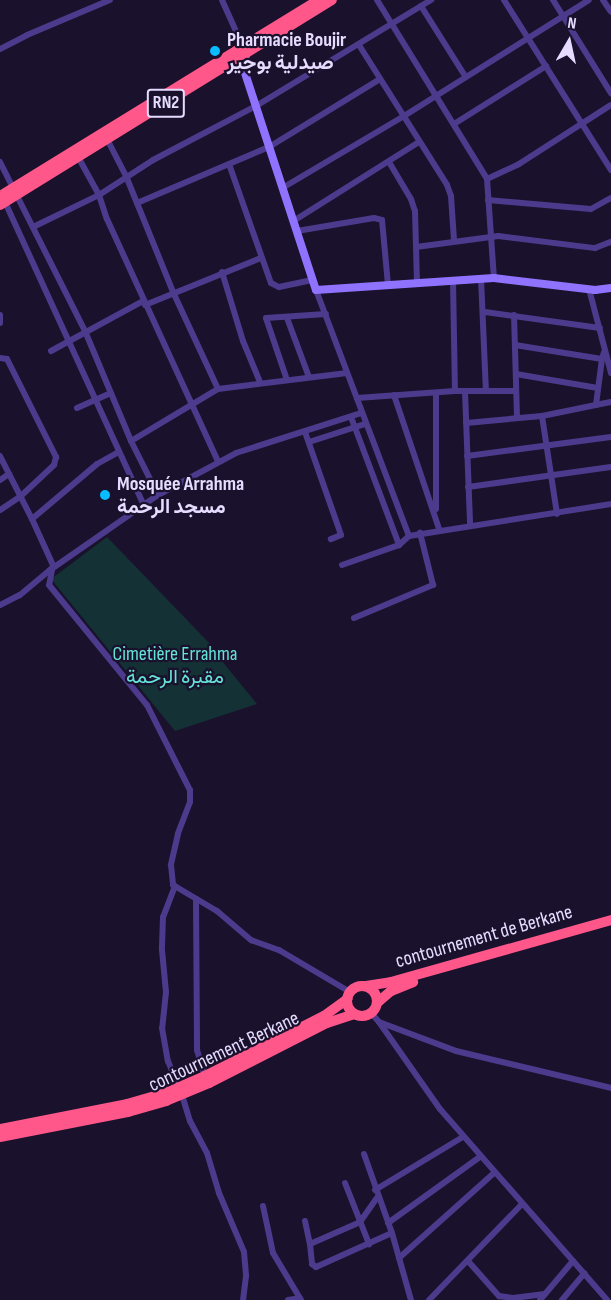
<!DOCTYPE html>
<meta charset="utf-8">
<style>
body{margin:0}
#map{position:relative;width:611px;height:1300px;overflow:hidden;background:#1a112c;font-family:"Sofia Sans Condensed",Vazirmatn,sans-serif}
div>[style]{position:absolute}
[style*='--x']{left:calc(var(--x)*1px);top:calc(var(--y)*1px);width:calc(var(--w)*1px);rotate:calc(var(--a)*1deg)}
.green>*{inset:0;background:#143136}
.street>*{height:6px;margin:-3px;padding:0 3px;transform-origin:3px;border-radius:3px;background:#4c3b8c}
.secondary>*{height:8px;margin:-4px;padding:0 4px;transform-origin:4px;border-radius:4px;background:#8f73ff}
.highway>*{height:10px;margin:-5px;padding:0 5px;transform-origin:5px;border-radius:5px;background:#ff578a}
.highway>.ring{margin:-5px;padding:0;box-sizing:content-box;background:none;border:10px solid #ff578a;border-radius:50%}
.dots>*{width:16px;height:16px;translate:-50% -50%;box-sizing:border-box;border:3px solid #1a112c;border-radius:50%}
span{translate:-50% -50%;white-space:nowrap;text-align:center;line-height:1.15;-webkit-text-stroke:4.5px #1a112c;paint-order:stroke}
.shield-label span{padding:2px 4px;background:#1a112c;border:2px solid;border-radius:4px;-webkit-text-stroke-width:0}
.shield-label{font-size:18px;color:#e6dcff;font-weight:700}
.poi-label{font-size:20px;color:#e6dcff;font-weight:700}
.left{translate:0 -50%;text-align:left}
.park-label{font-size:20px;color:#64e3d9}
.street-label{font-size:20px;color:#e6dcff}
.north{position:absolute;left:539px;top:12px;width:60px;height:60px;-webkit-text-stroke:4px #1a112c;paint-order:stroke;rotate:9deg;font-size:16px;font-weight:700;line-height:24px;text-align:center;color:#e6dcff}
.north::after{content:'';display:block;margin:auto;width:21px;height:27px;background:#e6dcff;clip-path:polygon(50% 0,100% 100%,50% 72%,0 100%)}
</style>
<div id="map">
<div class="green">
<i style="clip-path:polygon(107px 537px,213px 647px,217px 655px,257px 704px,175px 731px,51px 579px)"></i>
</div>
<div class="street">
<i style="--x:222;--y:0;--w:51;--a:65.9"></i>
<i style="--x:377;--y:0;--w:210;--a:58.4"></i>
<i style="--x:487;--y:179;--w:99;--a:86"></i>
<i style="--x:504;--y:0;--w:201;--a:57.8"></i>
<i style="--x:553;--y:0;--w:110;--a:58.1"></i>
<i style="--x:603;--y:0;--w:14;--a:56"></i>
<i style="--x:421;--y:6;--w:83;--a:57.8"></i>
<i style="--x:359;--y:45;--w:165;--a:57.8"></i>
<i style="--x:447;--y:185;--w:12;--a:70"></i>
<i style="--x:451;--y:196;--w:44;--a:86.1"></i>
<i style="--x:0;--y:49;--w:30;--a:-27"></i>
<i style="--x:27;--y:35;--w:90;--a:-22.9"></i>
<i style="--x:454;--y:124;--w:109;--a:-32.2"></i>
<i style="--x:107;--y:139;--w:42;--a:62.8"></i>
<i style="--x:126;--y:176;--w:125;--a:67.9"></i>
<i style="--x:173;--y:292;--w:107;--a:65.1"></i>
<i style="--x:77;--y:155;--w:46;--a:61.2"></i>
<i style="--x:99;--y:195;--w:25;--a:72"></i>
<i style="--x:107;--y:219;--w:267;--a:65.4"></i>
<i style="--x:0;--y:162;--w:189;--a:63.3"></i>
<i style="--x:85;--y:331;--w:119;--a:67.3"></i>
<i style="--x:131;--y:441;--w:60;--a:63.4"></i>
<i style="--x:158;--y:495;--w:89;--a:-28.3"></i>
<i style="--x:236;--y:453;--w:131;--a:-17.7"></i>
<i style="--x:389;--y:162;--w:43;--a:59.3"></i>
<i style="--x:411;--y:199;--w:13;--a:72"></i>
<i style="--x:415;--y:211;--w:72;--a:88.4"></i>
<i style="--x:229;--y:164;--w:126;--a:70.6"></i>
<i style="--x:271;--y:283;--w:9;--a:27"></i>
<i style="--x:279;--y:287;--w:35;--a:-12"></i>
<i style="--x:487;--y:179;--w:35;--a:-25"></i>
<i style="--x:519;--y:164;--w:109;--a:-32.7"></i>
<i style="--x:284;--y:187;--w:139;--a:-30.6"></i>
<i style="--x:404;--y:116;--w:218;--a:-32.1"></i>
<i style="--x:488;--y:200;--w:103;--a:5"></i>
<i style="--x:591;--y:209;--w:23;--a:-29"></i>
<i style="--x:5;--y:202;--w:333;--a:65.4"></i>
<i style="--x:137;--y:203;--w:143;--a:-23"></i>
<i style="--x:269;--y:147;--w:130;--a:-31.5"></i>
<i style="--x:295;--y:220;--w:146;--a:-32.2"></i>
<i style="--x:33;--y:227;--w:73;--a:-25.9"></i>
<i style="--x:99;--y:195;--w:64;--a:-32.9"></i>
<i style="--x:153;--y:160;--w:116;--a:-27.7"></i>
<i style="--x:256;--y:106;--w:205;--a:-31.2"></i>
<i style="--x:297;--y:231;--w:78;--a:-9.6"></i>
<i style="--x:374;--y:218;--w:8;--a:14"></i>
<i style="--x:382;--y:220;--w:65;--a:84.7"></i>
<i style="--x:416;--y:247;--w:83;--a:-7.6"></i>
<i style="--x:498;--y:236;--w:98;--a:7.1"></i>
<i style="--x:595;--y:248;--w:17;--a:-21"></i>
<i style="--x:222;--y:272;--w:72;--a:73.1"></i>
<i style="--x:243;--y:341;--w:44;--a:67.5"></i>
<i style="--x:481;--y:278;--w:113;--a:87.5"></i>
<i style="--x:453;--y:280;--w:111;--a:89"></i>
<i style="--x:589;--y:289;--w:87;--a:75.3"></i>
<i style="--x:316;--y:290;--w:263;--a:69.3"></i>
<i style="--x:145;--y:305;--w:125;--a:-22.1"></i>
<i style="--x:485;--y:312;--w:116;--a:7.9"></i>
<i style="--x:0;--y:315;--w:8;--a:90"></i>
<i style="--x:514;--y:315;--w:103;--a:88.3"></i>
<i style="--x:287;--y:318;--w:63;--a:69.6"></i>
<i style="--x:515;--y:345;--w:88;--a:9.1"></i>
<i style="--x:602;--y:359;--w:7;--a:-74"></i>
<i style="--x:51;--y:351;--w:105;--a:-28.5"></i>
<i style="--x:0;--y:358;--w:7;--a:8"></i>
<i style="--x:7;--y:359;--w:110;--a:63.4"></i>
<i style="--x:56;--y:457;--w:8;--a:104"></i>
<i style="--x:54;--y:465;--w:45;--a:136.8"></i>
<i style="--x:21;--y:496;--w:25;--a:146"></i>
<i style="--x:516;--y:374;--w:83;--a:9.7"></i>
<i style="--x:287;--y:380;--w:65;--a:-108.7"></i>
<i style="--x:266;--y:318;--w:60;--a:-3.8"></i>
<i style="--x:465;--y:392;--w:133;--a:87.8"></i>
<i style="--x:394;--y:395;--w:141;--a:71.4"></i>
<i style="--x:357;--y:398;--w:98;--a:-4.1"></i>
<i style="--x:455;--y:391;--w:61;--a:0"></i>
<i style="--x:596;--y:405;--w:46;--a:-82.6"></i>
<i style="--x:77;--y:408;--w:37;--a:-24"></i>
<i style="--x:542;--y:416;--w:99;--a:81.3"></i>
<i style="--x:351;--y:417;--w:137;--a:69.4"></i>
<i style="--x:466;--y:423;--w:76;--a:-5.3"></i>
<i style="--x:542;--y:416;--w:70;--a:-11.5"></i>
<i style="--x:305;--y:432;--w:109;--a:70.7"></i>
<i style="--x:341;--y:535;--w:11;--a:158"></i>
<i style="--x:131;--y:441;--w:101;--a:-30.9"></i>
<i style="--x:218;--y:389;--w:130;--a:-7.1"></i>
<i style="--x:309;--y:442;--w:59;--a:-17.8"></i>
<i style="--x:0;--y:456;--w:71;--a:63.1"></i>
<i style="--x:32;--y:519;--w:85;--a:-40.2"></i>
<i style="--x:97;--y:464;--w:25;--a:-29"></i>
<i style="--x:467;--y:456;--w:145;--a:-7.5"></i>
<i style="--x:0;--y:480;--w:11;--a:-34"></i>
<i style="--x:468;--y:487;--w:144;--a:-8"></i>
<i style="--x:436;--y:509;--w:116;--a:-90"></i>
<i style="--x:32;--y:519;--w:51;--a:65.5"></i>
<i style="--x:53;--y:565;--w:20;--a:101"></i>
<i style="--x:49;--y:585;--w:155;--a:50.8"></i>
<i style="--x:147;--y:705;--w:95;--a:63.2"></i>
<i style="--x:190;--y:790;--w:12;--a:90"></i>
<i style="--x:190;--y:802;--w:34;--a:111"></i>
<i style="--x:178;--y:834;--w:32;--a:103"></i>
<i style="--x:171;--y:865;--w:20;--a:84"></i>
<i style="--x:173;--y:885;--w:51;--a:30.6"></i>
<i style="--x:217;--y:911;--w:45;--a:40.5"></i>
<i style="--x:251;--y:940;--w:30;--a:20"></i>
<i style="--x:279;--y:950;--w:82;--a:30.6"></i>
<i style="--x:342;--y:565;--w:60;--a:-19.3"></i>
<i style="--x:399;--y:545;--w:13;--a:-42"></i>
<i style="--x:409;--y:536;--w:205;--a:-9"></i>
<i style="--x:0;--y:605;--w:22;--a:-27"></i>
<i style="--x:20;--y:595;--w:39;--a:-40"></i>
<i style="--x:50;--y:570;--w:131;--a:-34.8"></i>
<i style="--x:354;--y:618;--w:86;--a:-22.7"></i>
<i style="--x:433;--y:585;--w:54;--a:-104"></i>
<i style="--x:175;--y:886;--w:33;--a:111"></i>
<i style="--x:163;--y:917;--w:33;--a:92"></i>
<i style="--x:162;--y:950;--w:42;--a:84.6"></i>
<i style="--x:166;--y:992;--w:36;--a:96"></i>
<i style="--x:162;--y:1028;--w:34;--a:80"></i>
<i style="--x:168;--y:1061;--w:29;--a:68"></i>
<i style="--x:196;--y:899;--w:151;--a:89.6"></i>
<i style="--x:197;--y:1050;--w:27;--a:73"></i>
<i style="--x:371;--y:1013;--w:12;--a:48"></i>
<i style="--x:379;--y:1022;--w:82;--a:20.6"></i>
<i style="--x:456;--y:1051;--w:159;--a:13.4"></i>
<i style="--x:379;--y:1022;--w:106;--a:55"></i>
<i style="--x:440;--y:1109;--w:254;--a:48.8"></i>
<i style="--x:182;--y:1095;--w:27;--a:73"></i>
<i style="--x:190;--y:1121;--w:36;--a:62"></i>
<i style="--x:207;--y:1153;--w:42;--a:73.3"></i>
<i style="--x:219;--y:1193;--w:64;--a:67"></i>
<i style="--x:244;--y:1252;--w:24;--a:85"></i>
<i style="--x:246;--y:1276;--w:24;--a:97"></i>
<i style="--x:364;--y:1154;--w:84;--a:70.5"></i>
<i style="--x:392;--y:1233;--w:70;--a:74.2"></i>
<i style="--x:345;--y:1183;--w:66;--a:68.5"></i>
<i style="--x:375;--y:1190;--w:103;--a:-31.1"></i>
<i style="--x:263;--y:1206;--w:48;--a:78"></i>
<i style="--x:273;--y:1253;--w:55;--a:59.2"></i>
<i style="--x:305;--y:1221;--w:24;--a:78"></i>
<i style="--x:310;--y:1244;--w:55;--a:-23.7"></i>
<i style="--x:360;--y:1222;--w:29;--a:-55"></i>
<i style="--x:388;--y:1223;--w:113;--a:-35.7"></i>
<i style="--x:310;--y:1244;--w:20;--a:84"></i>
<i style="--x:312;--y:1264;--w:5;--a:37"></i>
<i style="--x:316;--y:1267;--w:83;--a:-24.1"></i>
<i style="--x:399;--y:1258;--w:127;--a:-41.8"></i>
<i style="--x:468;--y:1261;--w:47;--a:48.5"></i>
<i style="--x:499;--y:1296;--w:14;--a:8"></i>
<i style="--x:513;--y:1298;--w:32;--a:-7"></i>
<i style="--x:288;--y:1300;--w:12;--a:-9"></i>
<i style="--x:429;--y:1300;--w:134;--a:-45.9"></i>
<i style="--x:540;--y:1300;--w:51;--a:-49.8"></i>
<i style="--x:562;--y:1300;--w:35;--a:-50"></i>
</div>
<div class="secondary">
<i style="--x:246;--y:53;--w:17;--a:97"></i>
<i style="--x:244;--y:70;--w:231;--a:71.9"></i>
<i style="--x:316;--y:290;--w:178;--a:-3.9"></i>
<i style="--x:494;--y:278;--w:102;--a:6.8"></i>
<i style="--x:595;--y:290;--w:16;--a:-7"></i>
</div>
<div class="highway">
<i style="--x:0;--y:196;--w:374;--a:-31.6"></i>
<i style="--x:0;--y:205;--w:390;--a:-31.7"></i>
<i class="ring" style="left:347px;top:986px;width:20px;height:20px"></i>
<i style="--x:366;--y:986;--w:25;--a:-9"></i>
<i style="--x:391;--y:982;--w:229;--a:-15.7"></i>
<i style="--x:377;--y:1003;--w:18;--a:-41"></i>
<i style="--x:391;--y:991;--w:24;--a:-22"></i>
<i style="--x:0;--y:1129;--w:129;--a:-11.1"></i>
<i style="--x:127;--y:1104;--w:37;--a:-16"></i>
<i style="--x:163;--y:1094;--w:46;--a:-23.2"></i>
<i style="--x:205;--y:1076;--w:133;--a:-26.8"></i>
<i style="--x:324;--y:1016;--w:29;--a:-36"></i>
<i style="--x:0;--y:1137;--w:130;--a:-11.1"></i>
<i style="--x:128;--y:1112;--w:40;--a:-16"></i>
<i style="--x:166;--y:1101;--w:47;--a:-22.7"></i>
<i style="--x:209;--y:1083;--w:132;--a:-27"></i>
<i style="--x:327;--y:1023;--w:28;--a:-18"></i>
</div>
<div class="dots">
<i style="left:215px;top:51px;background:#08bcff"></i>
<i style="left:105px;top:495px;background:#08bcff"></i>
</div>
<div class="shield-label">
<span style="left:166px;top:103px">RN2</span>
</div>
<div class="poi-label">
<span class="left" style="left:227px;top:52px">Pharmacie Boujir<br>صيدلية بوجير</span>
<span class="left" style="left:117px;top:496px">Mosquée Arrahma<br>مسجد الرحمة</span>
</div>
<div class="park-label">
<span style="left:175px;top:666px">Cimetière Errahma<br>مقبرة الرحمة</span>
</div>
<div class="street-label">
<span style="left:484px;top:937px;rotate:-16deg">contournement de Berkane</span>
<span style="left:224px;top:1052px;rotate:-25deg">contournement Berkane</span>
</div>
<div class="north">N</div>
</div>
